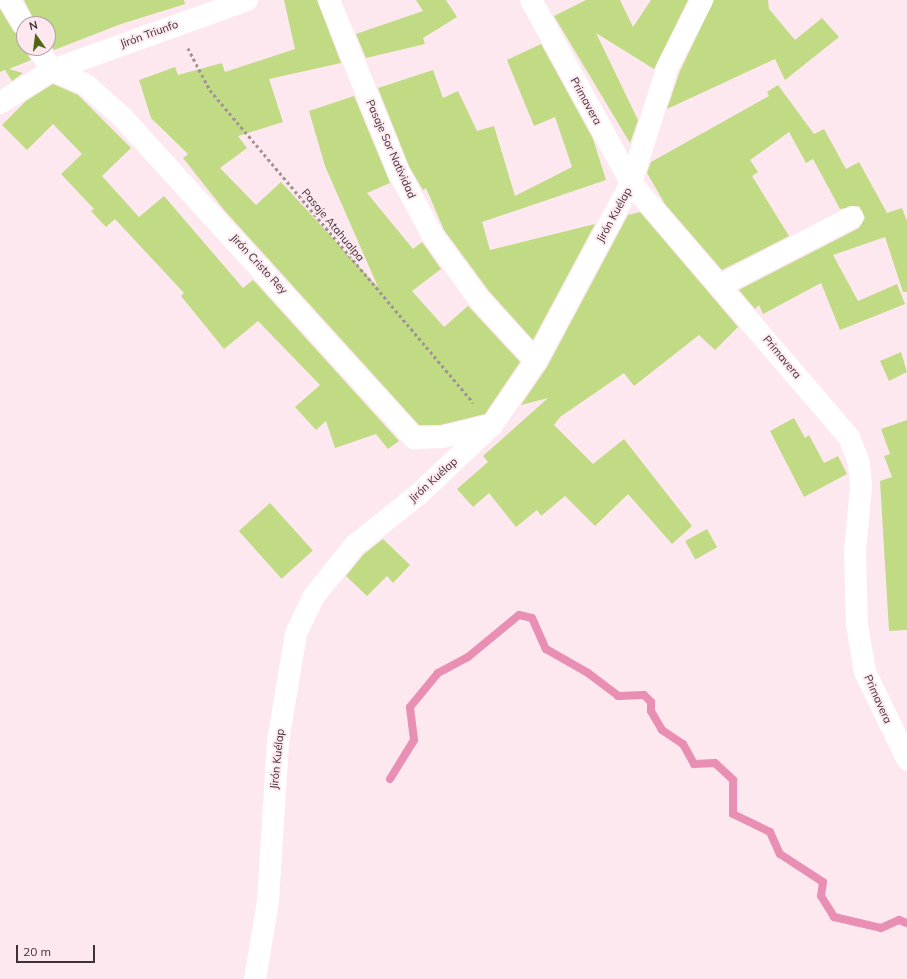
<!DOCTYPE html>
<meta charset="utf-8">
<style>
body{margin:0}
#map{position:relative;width:907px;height:979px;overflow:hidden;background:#fee8f0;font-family:Mulish,sans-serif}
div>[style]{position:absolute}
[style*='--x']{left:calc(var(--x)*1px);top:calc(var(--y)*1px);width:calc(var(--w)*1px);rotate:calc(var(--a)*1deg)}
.stream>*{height:8px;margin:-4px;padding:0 4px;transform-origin:4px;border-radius:4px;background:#e88fb3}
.building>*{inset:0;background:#c1da84;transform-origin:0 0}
.path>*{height:2.5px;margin-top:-1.25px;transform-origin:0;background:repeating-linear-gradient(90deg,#a39198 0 3px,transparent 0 6px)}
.minor>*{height:22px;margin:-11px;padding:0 11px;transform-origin:11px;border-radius:11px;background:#fff}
span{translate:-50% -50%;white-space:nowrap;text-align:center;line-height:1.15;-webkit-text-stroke:3.5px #fee8f0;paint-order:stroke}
.street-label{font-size:11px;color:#3f3136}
.north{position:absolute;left:16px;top:16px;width:40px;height:40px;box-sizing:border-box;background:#fee8f0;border:1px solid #b29fa6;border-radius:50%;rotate:346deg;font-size:11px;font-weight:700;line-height:16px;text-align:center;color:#3f3136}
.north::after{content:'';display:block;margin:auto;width:14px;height:18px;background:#52650f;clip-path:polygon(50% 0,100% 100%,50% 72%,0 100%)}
.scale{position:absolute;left:16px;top:945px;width:79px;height:18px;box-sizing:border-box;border:2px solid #3f3136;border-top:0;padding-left:5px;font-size:12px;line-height:14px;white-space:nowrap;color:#3f3136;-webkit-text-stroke:3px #fee8f0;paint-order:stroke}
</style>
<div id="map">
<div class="stream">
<i style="--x:390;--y:779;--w:46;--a:-58.4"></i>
<i style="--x:414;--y:740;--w:33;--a:-97"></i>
<i style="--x:410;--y:707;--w:44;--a:-50.5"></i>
<i style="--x:438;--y:673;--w:34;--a:-28"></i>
<i style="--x:468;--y:657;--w:66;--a:-39.5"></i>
<i style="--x:519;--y:615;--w:13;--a:13"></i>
<i style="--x:532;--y:618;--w:34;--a:66"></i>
<i style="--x:546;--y:649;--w:48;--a:29.7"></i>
<i style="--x:588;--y:673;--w:38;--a:37"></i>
<i style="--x:618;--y:696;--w:26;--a:-2"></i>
<i style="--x:644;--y:695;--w:10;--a:45"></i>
<i style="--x:651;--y:702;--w:9;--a:90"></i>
<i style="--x:651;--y:711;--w:22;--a:60"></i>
<i style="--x:662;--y:730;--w:25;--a:34"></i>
<i style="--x:683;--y:744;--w:23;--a:61"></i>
<i style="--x:694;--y:764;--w:21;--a:-3"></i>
<i style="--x:715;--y:763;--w:25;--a:43"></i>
<i style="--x:733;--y:780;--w:34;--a:90"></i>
<i style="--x:733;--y:814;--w:41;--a:25.9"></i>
<i style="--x:770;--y:832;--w:24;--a:66"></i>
<i style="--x:780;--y:854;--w:51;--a:33.1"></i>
<i style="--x:823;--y:882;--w:14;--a:98"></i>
<i style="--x:821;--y:896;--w:25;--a:58"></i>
<i style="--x:834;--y:917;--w:48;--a:13.2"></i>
<i style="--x:881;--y:928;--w:20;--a:-24"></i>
<i style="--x:899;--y:920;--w:9;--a:21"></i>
</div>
<div class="building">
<i style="clip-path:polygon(24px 0,184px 0,185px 4px,121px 24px,54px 50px,48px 41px,48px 24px,36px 24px)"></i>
<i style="clip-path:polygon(284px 0,317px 0,341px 63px,269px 79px,283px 122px,238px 136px,247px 148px,220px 168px,256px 205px,281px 182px,378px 287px,325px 166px,309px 111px,354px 96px,390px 183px,367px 193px,413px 249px,422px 242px,441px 269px,412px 291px,444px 327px,468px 306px,520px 362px,485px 414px,440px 425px,419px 425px,225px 211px,183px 158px,188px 154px,151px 118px,139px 80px,175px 67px,178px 75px,222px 63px,225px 72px,295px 49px)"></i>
<i style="clip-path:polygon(416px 0,446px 0,457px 17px,423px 38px,425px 44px,366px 58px,356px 34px,423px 11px)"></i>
<i style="clip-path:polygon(586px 0,620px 0,633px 27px,651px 0,688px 0,654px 69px,596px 33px,638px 120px,630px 143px,554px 16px)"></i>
<i style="clip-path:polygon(714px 0,768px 0,769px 9px,795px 40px,822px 18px,839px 37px,785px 80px,775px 59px,667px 109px,680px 71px)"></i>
<i style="clip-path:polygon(0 9px,14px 32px,24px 37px,24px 48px,31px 60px,9px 69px,23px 73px,12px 81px,5px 70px,0 72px)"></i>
<i style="clip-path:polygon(541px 44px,593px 139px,606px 180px,482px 222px,490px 250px,595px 224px,533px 340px,489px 291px,444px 230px,426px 188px,423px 190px,409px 166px,378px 88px,433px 70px,443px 98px,458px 91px,477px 131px,494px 126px,515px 196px,572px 167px,555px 117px,534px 126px,507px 60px)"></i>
<i style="clip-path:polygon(53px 84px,78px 95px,131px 148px,102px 176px,139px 217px,164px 196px,243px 288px,253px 280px,399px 441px,388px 449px,376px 434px,335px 448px,326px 421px,316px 430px,295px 407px,320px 385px,258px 321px,224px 349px,181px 296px,184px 293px,115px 219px,106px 227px,91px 211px,94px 209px,61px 174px,82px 154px,53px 124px,27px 150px,2px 125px,26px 101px)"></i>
<i style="clip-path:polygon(778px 85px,814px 134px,824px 129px,846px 169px,859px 162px,887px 213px,902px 208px,907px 221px,907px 292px,903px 292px,885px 237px,833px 255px,858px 301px,897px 284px,905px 304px,840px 330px,821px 283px,763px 314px,759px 305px,755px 309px,739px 290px,859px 228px,865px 218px,859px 206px,840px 209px,813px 159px,806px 163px,789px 132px,750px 160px,758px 172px,752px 176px,789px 236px,722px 270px,665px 204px,647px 173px,651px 162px,769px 96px,767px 92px)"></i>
<i style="clip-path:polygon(640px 212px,738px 327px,715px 350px,699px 335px,634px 386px,624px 373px,560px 417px,554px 425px,593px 464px,624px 439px,692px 526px,672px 544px,628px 494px,595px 526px,565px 496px,541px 516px,537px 510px,516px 527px,489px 493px,473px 507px,457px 489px,488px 462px,483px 456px,548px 398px,521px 405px,547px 367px,628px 215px)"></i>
<i style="clip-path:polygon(901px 352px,907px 372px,889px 381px,880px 361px)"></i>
<i style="clip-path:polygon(794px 418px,805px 438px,809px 435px,824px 463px,838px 456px,847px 474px,804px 497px,770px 431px)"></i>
<i style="clip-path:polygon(907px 420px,907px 630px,889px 631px,880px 481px,892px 477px,884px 456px,890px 454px,881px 429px)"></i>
<i style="left:270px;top:503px;width:64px;height:42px;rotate:48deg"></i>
<i style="left:707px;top:529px;width:21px;height:25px;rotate:61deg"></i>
<i style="clip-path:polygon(383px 539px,410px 565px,393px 583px,387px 576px,367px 596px,346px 576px,364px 554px)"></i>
</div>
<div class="path">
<i style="--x:188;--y:48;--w:47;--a:62.4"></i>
<i style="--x:210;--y:90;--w:409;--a:49.9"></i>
</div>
<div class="minor">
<i style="--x:9;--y:0;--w:29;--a:59"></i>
<i style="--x:329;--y:0;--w:184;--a:68"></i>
<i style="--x:398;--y:171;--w:74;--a:61.7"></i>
<i style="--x:433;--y:236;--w:78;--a:53.9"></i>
<i style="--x:479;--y:299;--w:84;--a:47.4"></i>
<i style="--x:531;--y:0;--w:209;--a:61.3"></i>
<i style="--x:631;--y:183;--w:335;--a:49.4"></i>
<i style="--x:849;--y:437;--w:28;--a:69"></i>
<i style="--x:859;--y:463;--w:24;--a:85"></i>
<i style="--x:861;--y:487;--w:65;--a:95.3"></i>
<i style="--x:855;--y:552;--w:72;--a:88.4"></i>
<i style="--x:857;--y:624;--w:49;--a:80.5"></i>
<i style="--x:865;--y:672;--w:97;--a:64.2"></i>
<i style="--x:38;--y:48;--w:26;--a:58"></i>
<i style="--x:52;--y:70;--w:36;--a:23"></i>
<i style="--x:85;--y:84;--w:50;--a:41.7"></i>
<i style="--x:122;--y:117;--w:434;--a:47.7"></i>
<i style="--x:414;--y:438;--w:28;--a:-2"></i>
<i style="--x:442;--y:437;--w:50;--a:-13.8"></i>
<i style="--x:0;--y:103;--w:62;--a:-32.4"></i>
<i style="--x:52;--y:70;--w:207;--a:-19.7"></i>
<i style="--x:721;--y:285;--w:148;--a:-27.3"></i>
<i style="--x:255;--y:979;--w:79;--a:-80.5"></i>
<i style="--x:268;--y:901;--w:160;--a:-86.4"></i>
<i style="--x:278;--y:741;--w:109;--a:-80.5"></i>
<i style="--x:296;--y:633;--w:41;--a:-64.1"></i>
<i style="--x:314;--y:596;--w:65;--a:-51.2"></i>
<i style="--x:355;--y:545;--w:82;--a:-38.6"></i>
<i style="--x:419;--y:494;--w:100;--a:-43.4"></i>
<i style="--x:492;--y:425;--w:78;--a:-55.5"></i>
<i style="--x:536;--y:361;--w:202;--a:-61.9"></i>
<i style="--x:631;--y:183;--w:123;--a:-72.5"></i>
<i style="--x:668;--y:66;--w:74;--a:-62.7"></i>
</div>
<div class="street-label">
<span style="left:149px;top:34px;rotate:-20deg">Jirón Triunfo</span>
<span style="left:586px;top:101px;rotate:61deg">Primavera</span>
<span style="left:391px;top:149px;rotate:66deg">Pasaje Sor Natividad</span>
<span style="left:614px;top:215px;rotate:-61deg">Jirón Kuélap</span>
<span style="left:333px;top:225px;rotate:50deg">Pasaje Atahualpa</span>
<span style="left:259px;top:264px;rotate:47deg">Jirón Cristo Rey</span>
<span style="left:782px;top:357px;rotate:50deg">Primavera</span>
<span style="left:433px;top:480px;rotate:-42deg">Jirón Kuélap</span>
<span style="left:878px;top:699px;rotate:66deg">Primavera</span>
<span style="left:277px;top:759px;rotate:-84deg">Jirón Kuélap</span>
</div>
<div class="north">N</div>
<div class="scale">20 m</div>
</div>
